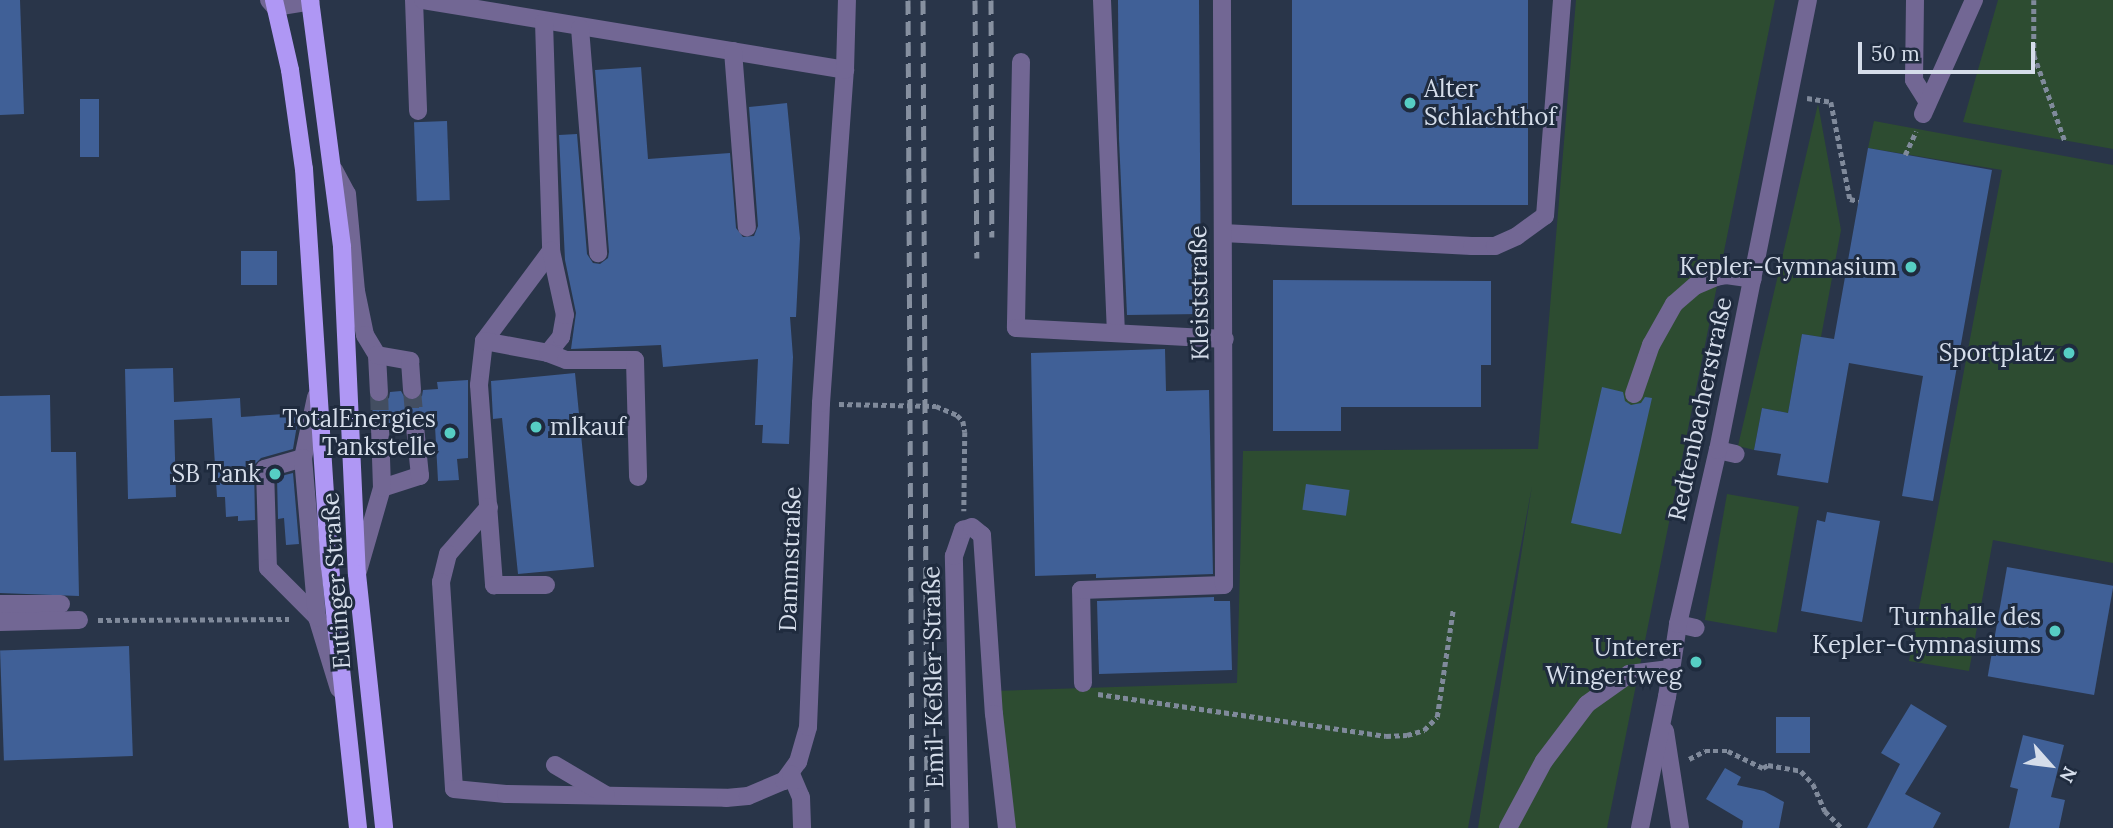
<!DOCTYPE html>
<meta charset="utf-8">
<style>
body{margin:0}
#map{position:relative;width:2113px;height:828px;overflow:hidden;background:#293549;font-family:Lora,serif}
div>[style]{position:absolute}
[style*='--x']{left:calc(var(--x)*1px);top:calc(var(--y)*1px);width:calc(var(--w)*1px);rotate:calc(var(--a)*1deg)}
.green>*{inset:0;background:#2d4c31;transform-origin:0 0}
.building>*{inset:0;background:#406097;transform-origin:0 0}
.minor-tunnel>*{height:18px;margin-top:-9px;transform-origin:0;background:repeating-linear-gradient(90deg,#434e61 0 18px,transparent 0 27px)}
.path>*{height:4.5px;margin-top:-2.25px;transform-origin:0;background:repeating-linear-gradient(90deg,#808a9b 0 5px,transparent 0 8.5px)}
.minor>*{height:18px;margin:-9px;padding:0 9px;transform-origin:9px;border-radius:9px;background:#726794}
.major>*{height:18px;margin:-9px;padding:0 9px;transform-origin:9px;border-radius:9px;background:#af97f4}
.rail>*{height:5px;margin-top:-2.5px;transform-origin:0;background:repeating-linear-gradient(90deg,#8690a0 0 14px,transparent 0 21px)}
.dots>*{width:19px;height:19px;translate:-50% -50%;box-sizing:border-box;border:4px solid #1f2b3e;border-radius:50%}
span{translate:-50% -50%;white-space:nowrap;text-align:center;line-height:1.15;-webkit-text-stroke:6px #1f2b3e;paint-order:stroke}
.poi-label{font-size:24px;color:#d5ddea}
.left{translate:0 -50%;text-align:left}
.right{translate:-100% -50%;text-align:right}
.street-label{font-size:24px;color:#d5ddea}
.north{position:absolute;left:2015px;top:730px;width:70px;height:70px;-webkit-text-stroke:5px #1f2b3e;paint-order:stroke;rotate:118deg;font-size:19px;font-weight:700;line-height:28px;text-align:center;color:#d5ddea}
.north::after{content:'';display:block;margin:auto;width:24px;height:32px;background:#d5ddea;clip-path:polygon(50% 0,100% 100%,50% 72%,0 100%)}
.scale{position:absolute;left:1858px;top:42px;width:177px;height:32px;box-sizing:border-box;border:4px solid #d5ddea;border-top:0;padding-left:9px;font-size:21px;line-height:24px;white-space:nowrap;color:#d5ddea;-webkit-text-stroke:5px #1f2b3e;paint-order:stroke}
</style>
<div id="map">
<div class="green">
<i style="clip-path:polygon(1576px 0,1775px 0,1607px 828px,1478px 828px,1532px 486px,1468px 828px,1007px 828px,993px 691px,1237px 683px,1243px 451px,1538px 449px)"></i>
<i style="clip-path:polygon(1998px 0,2113px 0,2113px 149px,1963px 122px)"></i>
<i style="clip-path:polygon(1818px 104px,1841px 230px,1821px 337px,1802px 334px,1788px 413px,1762px 408px,1754px 450px,1738px 446px)"></i>
<i style="clip-path:polygon(1874px 121px,2113px 165px,2113px 563px,1993px 540px,1969px 671px,1909px 661px,2002px 170px,1868px 148px)"></i>
<i style="left:1727px;top:494px;width:73px;height:128px;rotate:10deg"></i>
</div>
<div class="building">
<i style="clip-path:polygon(0 0,20px 0,24px 114px,0 115px)"></i>
<i style="clip-path:polygon(1118px 0,1199px 0,1201px 314px,1127px 315px,1119px 139px)"></i>
<i style="left:1292px;top:0;width:236px;height:205px"></i>
<i style="clip-path:polygon(641px 67px,648px 159px,730px 153px,736px 228px,743px 237px,754px 236px,758px 226px,749px 107px,787px 103px,800px 238px,796px 317px,790px 317px,793px 357px,789px 444px,762px 443px,763px 425px,755px 425px,758px 359px,663px 367px,661px 345px,571px 349px,576px 313px,565px 260px,559px 135px,577px 134px,587px 254px,593px 263px,600px 264px,608px 258px,609px 252px,595px 70px)"></i>
<i style="left:80px;top:99px;width:19px;height:58px"></i>
<i style="left:447px;top:121px;width:79px;height:33px;rotate:88deg"></i>
<i style="clip-path:polygon(1868px 148px,1992px 170px,1933px 501px,1902px 496px,1923px 376px,1849px 363px,1828px 483px,1777px 475px,1781px 454px,1754px 450px,1762px 408px,1788px 413px,1802px 334px,1834px 339px)"></i>
<i style="left:241px;top:251px;width:36px;height:34px"></i>
<i style="clip-path:polygon(1273px 280px,1491px 281px,1491px 365px,1481px 365px,1481px 407px,1341px 407px,1341px 431px,1273px 431px)"></i>
<i style="clip-path:polygon(1165px 349px,1166px 391px,1209px 390px,1213px 574px,1096px 578px,1096px 574px,1035px 576px,1031px 353px)"></i>
<i style="clip-path:polygon(173px 368px,174px 402px,240px 398px,241px 417px,299px 413px,293px 449px,261px 458px,254px 465px,255px 520px,238px 521px,238px 516px,226px 517px,225px 497px,217px 497px,212px 418px,174px 420px,176px 497px,128px 499px,125px 369px)"></i>
<i style="clip-path:polygon(575px 373px,594px 567px,518px 574px,502px 418px,493px 419px,491px 381px)"></i>
<i style="clip-path:polygon(468px 380px,468px 458px,457px 459px,459px 480px,438px 481px,435px 426px,426px 426px,424px 420px,415px 416px,408px 418px,404px 427px,391px 428px,385px 419px,373px 420px,372px 400px,380px 403px,389px 398px,390px 392px,401px 391px,406px 400px,413px 401px,422px 396px,423px 390px,438px 389px,437px 382px)"></i>
<i style="clip-path:polygon(1602px 387px,1623px 392px,1625px 401px,1631px 405px,1641px 403px,1645px 397px,1652px 398px,1621px 534px,1571px 523px)"></i>
<i style="clip-path:polygon(50px 395px,51px 452px,76px 452px,79px 596px,0 593px,0 396px)"></i>
<i style="clip-path:polygon(293px 473px,299px 544px,286px 545px,284px 518px,278px 519px,277px 477px)"></i>
<i style="left:1306px;top:484px;width:44px;height:26px;rotate:8deg"></i>
<i style="clip-path:polygon(1827px 512px,1880px 521px,1862px 622px,1801px 611px,1817px 520px,1825px 522px)"></i>
<i style="left:2007px;top:567px;width:108px;height:111px;rotate:10deg"></i>
<i style="clip-path:polygon(1214px 597px,1214px 601px,1230px 601px,1232px 670px,1099px 674px,1097px 601px)"></i>
<i style="left:129px;top:646px;width:110px;height:129px;rotate:88deg"></i>
<i style="clip-path:polygon(1911px 704px,1947px 726px,1905px 794px,1941px 813px,1933px 828px,1867px 828px,1900px 764px,1881px 753px)"></i>
<i style="left:1776px;top:717px;width:34px;height:36px"></i>
<i style="clip-path:polygon(2023px 735px,2064px 745px,2051px 797px,2065px 800px,2059px 828px,2009px 828px,2018px 789px,2010px 787px)"></i>
<i style="clip-path:polygon(1725px 768px,1741px 777px,1737px 785px,1764px 791px,1784px 802px,1779px 828px,1742px 828px,1743px 821px,1706px 799px)"></i>
</div>
<div class="minor-tunnel">
<i style="--x:412;--y:390;--w:37;--a:85"></i>
<i style="--x:379;--y:392;--w:37;--a:88"></i>
</div>
<div class="path">
<i style="--x:2034;--y:0;--w:55;--a:90"></i>
<i style="--x:2034;--y:55;--w:91;--a:70.2"></i>
<i style="--x:1807;--y:98;--w:24;--a:9"></i>
<i style="--x:1831;--y:102;--w:99;--a:78.9"></i>
<i style="--x:1850;--y:199;--w:9;--a:13"></i>
<i style="--x:1905;--y:155;--w:26;--a:-65"></i>
<i style="--x:839;--y:404;--w:97;--a:1.2"></i>
<i style="--x:936;--y:406;--w:23;--a:23"></i>
<i style="--x:957;--y:415;--w:8;--a:45"></i>
<i style="--x:963;--y:421;--w:11;--a:80"></i>
<i style="--x:965;--y:432;--w:79;--a:90.7"></i>
<i style="--x:98;--y:620;--w:191;--a:-0.3"></i>
<i style="--x:1098;--y:694;--w:291;--a:8.3"></i>
<i style="--x:1386;--y:736;--w:21;--a:-3"></i>
<i style="--x:1407;--y:735;--w:18;--a:-16"></i>
<i style="--x:1424;--y:730;--w:18;--a:-45"></i>
<i style="--x:1437;--y:717;--w:108;--a:-81.5"></i>
<i style="--x:1689;--y:759;--w:18;--a:-27"></i>
<i style="--x:1705;--y:751;--w:23;--a:0"></i>
<i style="--x:1728;--y:751;--w:39;--a:26"></i>
<i style="--x:1763;--y:768;--w:6;--a:-31"></i>
<i style="--x:1768;--y:765;--w:34;--a:10"></i>
<i style="--x:1801;--y:771;--w:18;--a:47"></i>
<i style="--x:1813;--y:784;--w:30;--a:66"></i>
<i style="--x:1825;--y:811;--w:24;--a:45"></i>
</div>
<div class="minor">
<i style="--x:269;--y:0;--w:9;--a:49"></i>
<i style="--x:275;--y:7;--w:36;--a:-9"></i>
<i style="--x:414;--y:0;--w:111;--a:87.9"></i>
<i style="--x:423;--y:0;--w:428;--a:9.4"></i>
<i style="--x:1102;--y:0;--w:333;--a:87.6"></i>
<i style="--x:1915;--y:0;--w:80;--a:90.7"></i>
<i style="--x:1914;--y:80;--w:26;--a:58"></i>
<i style="--x:544;--y:22;--w:229;--a:88.2"></i>
<i style="--x:551;--y:251;--w:112;--a:126.7"></i>
<i style="--x:484;--y:341;--w:44;--a:96.5"></i>
<i style="--x:479;--y:385;--w:201;--a:85.7"></i>
<i style="--x:494;--y:585;--w:52;--a:0"></i>
<i style="--x:580;--y:28;--w:226;--a:85.4"></i>
<i style="--x:733;--y:51;--w:177;--a:85.5"></i>
<i style="--x:1021;--y:62;--w:266;--a:91.1"></i>
<i style="--x:1016;--y:328;--w:209;--a:3"></i>
<i style="--x:1923;--y:114;--w:125;--a:-65.9"></i>
<i style="--x:334;--y:170;--w:27;--a:62"></i>
<i style="--x:347;--y:194;--w:97;--a:84.7"></i>
<i style="--x:356;--y:291;--w:45;--a:78.4"></i>
<i style="--x:365;--y:335;--w:23;--a:59"></i>
<i style="--x:377;--y:355;--w:37;--a:87"></i>
<i style="--x:1223;--y:233;--w:249;--a:3"></i>
<i style="--x:1472;--y:246;--w:23;--a:0"></i>
<i style="--x:1495;--y:246;--w:24;--a:-24"></i>
<i style="--x:1517;--y:236;--w:34;--a:-36"></i>
<i style="--x:1545;--y:216;--w:217;--a:-85.5"></i>
<i style="--x:484;--y:341;--w:65;--a:10.6"></i>
<i style="--x:548;--y:353;--w:21;--a:-51"></i>
<i style="--x:561;--y:337;--w:22;--a:-80"></i>
<i style="--x:565;--y:315;--w:66;--a:-102.3"></i>
<i style="--x:548;--y:353;--w:19;--a:21"></i>
<i style="--x:566;--y:360;--w:69;--a:0"></i>
<i style="--x:635;--y:360;--w:117;--a:88.5"></i>
<i style="--x:377;--y:355;--w:34;--a:10"></i>
<i style="--x:410;--y:361;--w:29;--a:86"></i>
<i style="--x:1634;--y:394;--w:52;--a:-70.9"></i>
<i style="--x:1651;--y:345;--w:47;--a:-60.7"></i>
<i style="--x:1674;--y:304;--w:28;--a:-41"></i>
<i style="--x:1695;--y:286;--w:23;--a:-23"></i>
<i style="--x:1716;--y:277;--w:10;--a:-11"></i>
<i style="--x:1726;--y:275;--w:27;--a:8"></i>
<i style="--x:316;--y:397;--w:62;--a:102"></i>
<i style="--x:303;--y:458;--w:40;--a:164"></i>
<i style="--x:265;--y:469;--w:99;--a:88.3"></i>
<i style="--x:268;--y:568;--w:69;--a:45"></i>
<i style="--x:317;--y:617;--w:75;--a:73"></i>
<i style="--x:1718;--y:450;--w:18;--a:13"></i>
<i style="--x:303;--y:458;--w:160;--a:85"></i>
<i style="--x:382;--y:488;--w:40;--a:-18"></i>
<i style="--x:420;--y:476;--w:49;--a:-95.8"></i>
<i style="--x:489;--y:507;--w:62;--a:131.1"></i>
<i style="--x:448;--y:554;--w:29;--a:104"></i>
<i style="--x:441;--y:582;--w:207;--a:86.4"></i>
<i style="--x:454;--y:789;--w:52;--a:5.5"></i>
<i style="--x:506;--y:794;--w:220;--a:1"></i>
<i style="--x:726;--y:798;--w:22;--a:-5"></i>
<i style="--x:748;--y:796;--w:39;--a:-23"></i>
<i style="--x:784;--y:781;--w:24;--a:-54"></i>
<i style="--x:798;--y:762;--w:36;--a:-74"></i>
<i style="--x:808;--y:727;--w:324;--a:-87.7"></i>
<i style="--x:821;--y:403;--w:334;--a:-85.9"></i>
<i style="--x:845;--y:70;--w:70;--a:-88.4"></i>
<i style="--x:358;--y:571;--w:86;--a:-73.9"></i>
<i style="--x:382;--y:488;--w:59;--a:-91.9"></i>
<i style="--x:0;--y:604;--w:61;--a:0"></i>
<i style="--x:0;--y:622;--w:79;--a:-1.5"></i>
<i style="--x:1678;--y:624;--w:18;--a:13"></i>
<i style="--x:1083;--y:683;--w:93;--a:-91.2"></i>
<i style="--x:1081;--y:590;--w:143;--a:-2"></i>
<i style="--x:1224;--y:585;--w:585;--a:-90.2"></i>
<i style="--x:1665;--y:731;--w:98;--a:81.2"></i>
<i style="--x:555;--y:765;--w:59;--a:30.5"></i>
<i style="--x:791;--y:774;--w:25;--a:67"></i>
<i style="--x:801;--y:797;--w:31;--a:88"></i>
<i style="--x:960;--y:828;--w:272;--a:-91.3"></i>
<i style="--x:954;--y:556;--w:28;--a:-71"></i>
<i style="--x:963;--y:530;--w:9;--a:-18"></i>
<i style="--x:972;--y:527;--w:13;--a:39"></i>
<i style="--x:982;--y:535;--w:179;--a:86.2"></i>
<i style="--x:994;--y:714;--w:115;--a:83.5"></i>
<i style="--x:1508;--y:828;--w:76;--a:-61.8"></i>
<i style="--x:1544;--y:761;--w:71;--a:-53"></i>
<i style="--x:1587;--y:704;--w:52;--a:-35.5"></i>
<i style="--x:1629;--y:674;--w:41;--a:-7"></i>
<i style="--x:1640;--y:828;--w:134;--a:-78.4"></i>
<i style="--x:1667;--y:697;--w:74;--a:-81.4"></i>
<i style="--x:1678;--y:624;--w:179;--a:-77.1"></i>
<i style="--x:1718;--y:450;--w:459;--a:-78.7"></i>
</div>
<div class="major">
<i style="--x:274;--y:0;--w:72;--a:77.1"></i>
<i style="--x:290;--y:70;--w:100;--a:82"></i>
<i style="--x:304;--y:169;--w:398;--a:86.3"></i>
<i style="--x:330;--y:566;--w:263;--a:83.9"></i>
<i style="--x:310;--y:0;--w:249;--a:82.6"></i>
<i style="--x:342;--y:247;--w:327;--a:87.4"></i>
<i style="--x:357;--y:574;--w:255;--a:83.9"></i>
</div>
<div class="rail">
<i style="--x:908;--y:0;--w:828;--a:89.72"></i>
<i style="--x:923;--y:0;--w:828;--a:89.72"></i>
<i style="--x:975;--y:0;--w:258;--a:89.6"></i>
<i style="--x:991;--y:0;--w:237;--a:89.8"></i>
</div>
<div class="dots">
<i style="left:1410px;top:103px;background:#56cec4"></i>
<i style="left:1911px;top:267px;background:#56cec4"></i>
<i style="left:2069px;top:353px;background:#56cec4"></i>
<i style="left:536px;top:427px;background:#56cec4"></i>
<i style="left:450px;top:433px;background:#56cec4"></i>
<i style="left:275px;top:474px;background:#56cec4"></i>
<i style="left:2055px;top:631px;background:#56cec4"></i>
<i style="left:1696px;top:662px;background:#56cec4"></i>
</div>
<div class="poi-label">
<span class="left" style="left:1424px;top:103px">Alter<br>Schlachthof</span>
<span class="right" style="left:1897px;top:267px">Kepler-Gymnasium</span>
<span class="right" style="left:2055px;top:353px">Sportplatz</span>
<span class="right" style="left:436px;top:433px">TotalEnergies<br>Tankstelle</span>
<span class="left" style="left:550px;top:427px">mlkauf</span>
<span class="right" style="left:261px;top:474px">SB Tank</span>
<span class="right" style="left:2041px;top:631px">Turnhalle des<br>Kepler-Gymnasiums</span>
<span class="right" style="left:1682px;top:662px">Unterer<br>Wingertweg</span>
</div>
<div class="street-label">
<span style="left:1199px;top:293px;rotate:-91deg">Kleiststraße</span>
<span style="left:1700px;top:409px;rotate:-78deg">Redtenbacherstraße</span>
<span style="left:790px;top:559px;rotate:-88deg">Dammstraße</span>
<span style="left:336px;top:581px;rotate:-94deg">Eutinger Straße</span>
<span style="left:933px;top:677px;rotate:-91deg">Emil-Keßler-Straße</span>
</div>
<div class="north">N</div>
<div class="scale">50 m</div>
</div>
